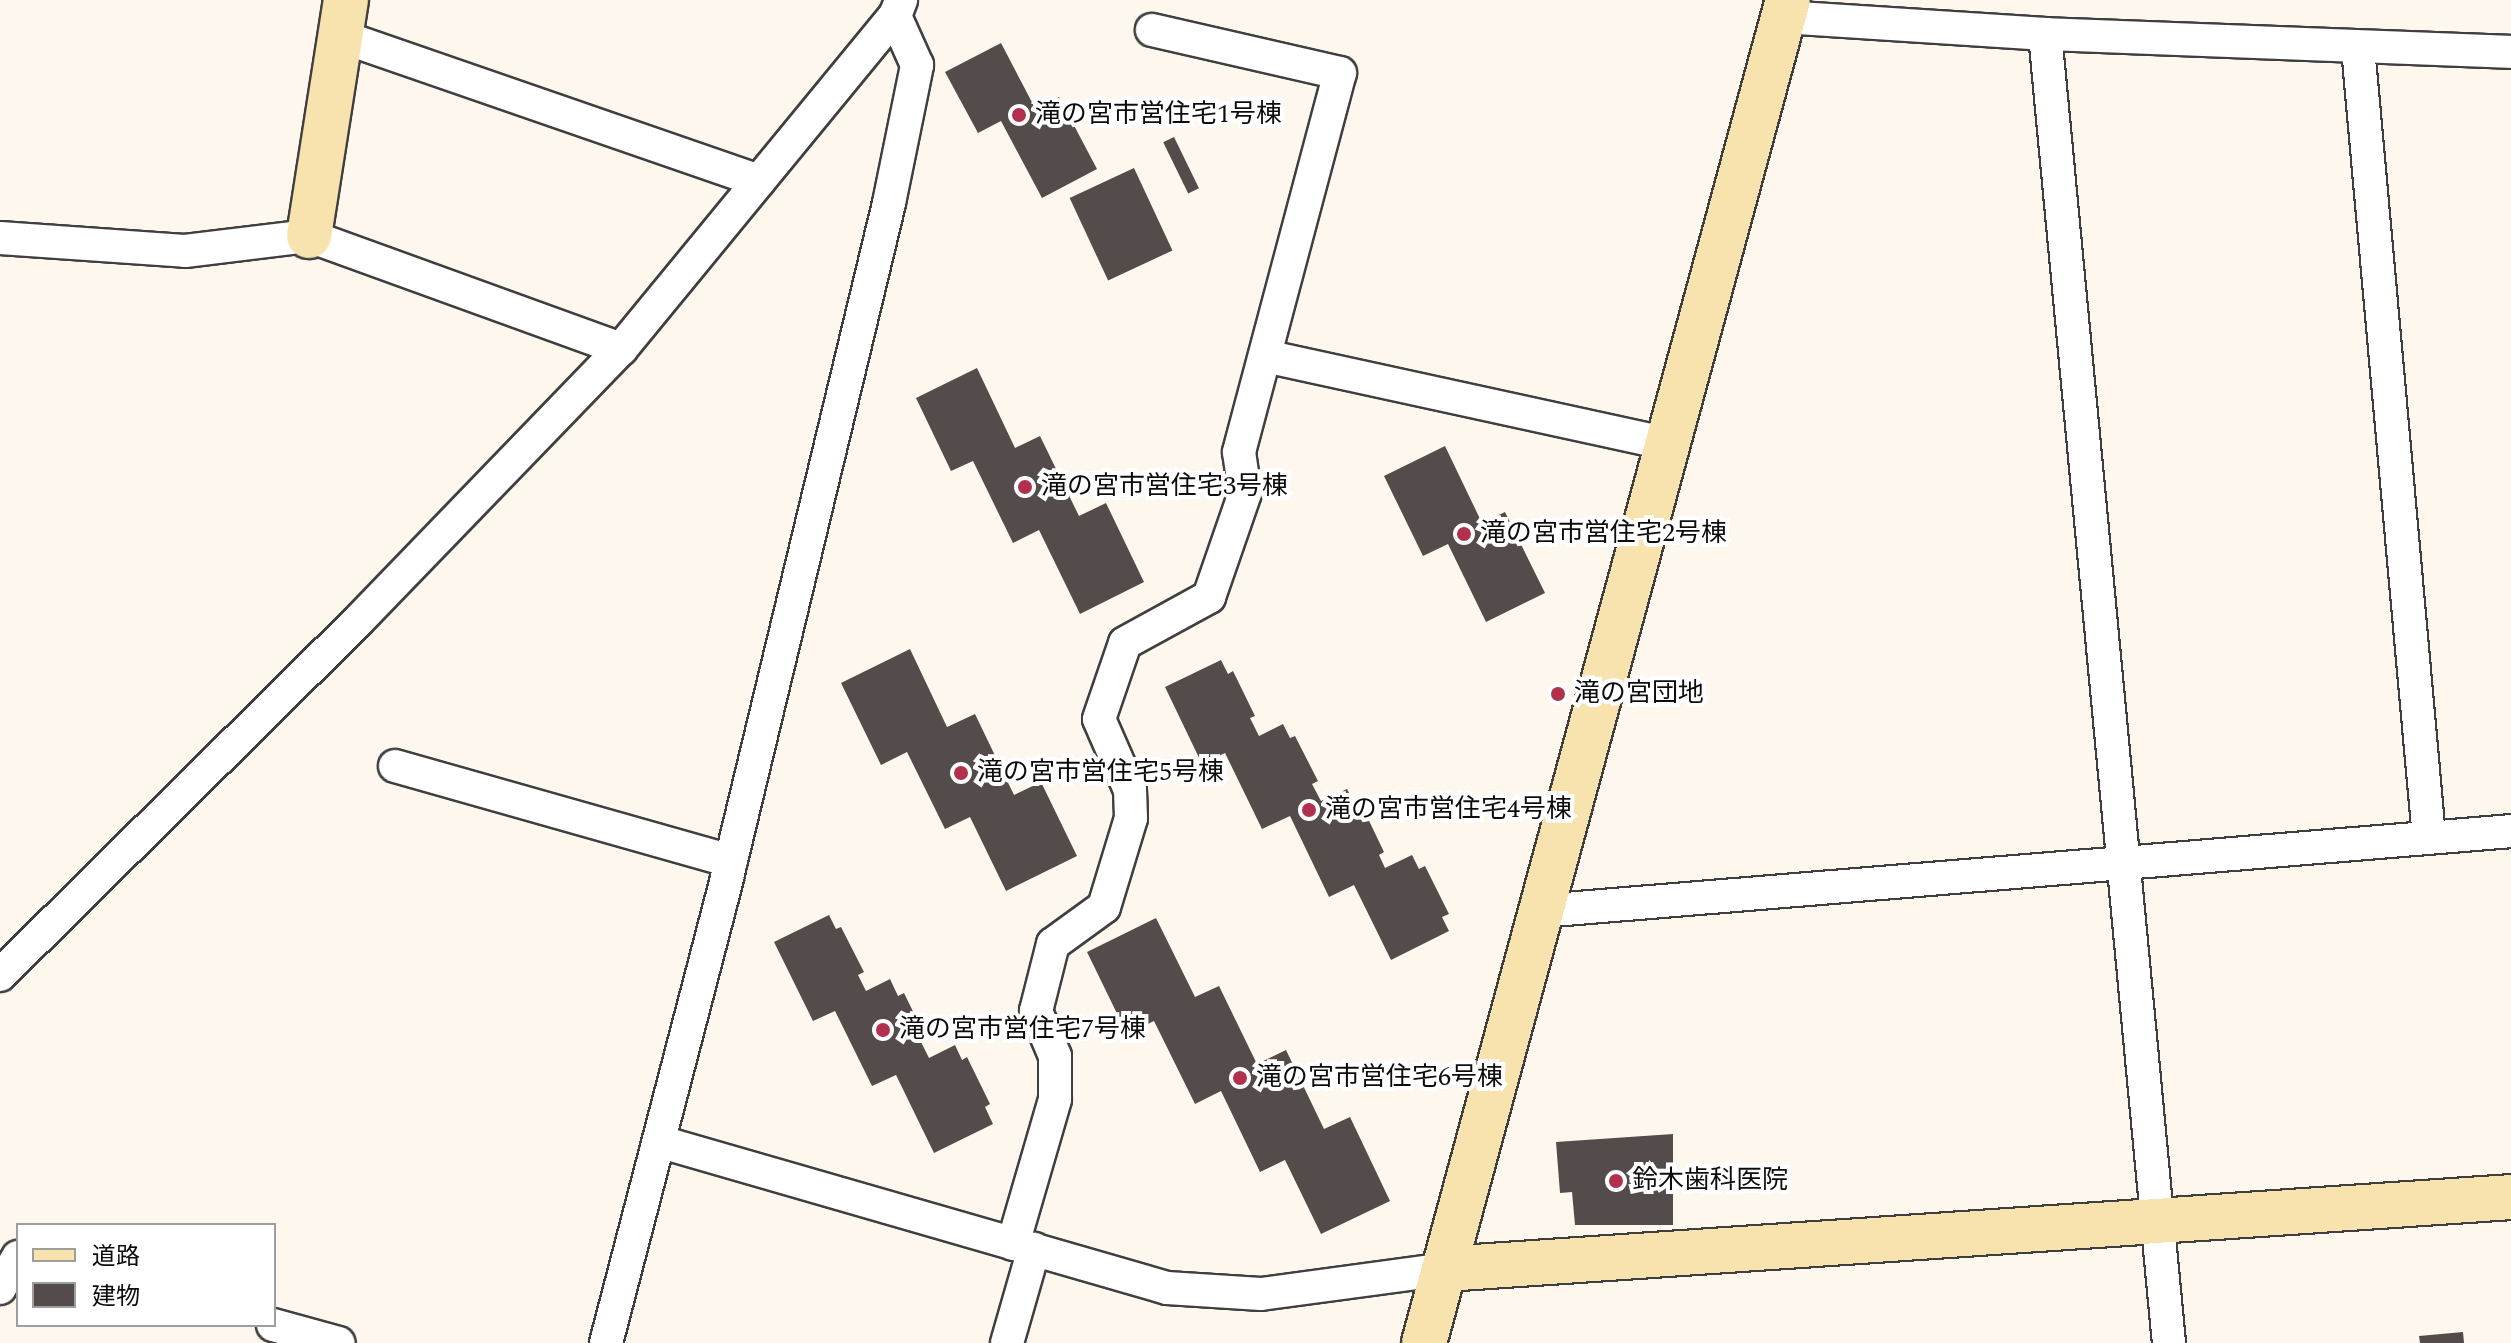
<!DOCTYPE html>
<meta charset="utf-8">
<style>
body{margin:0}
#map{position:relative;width:2511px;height:1343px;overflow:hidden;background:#fef7ed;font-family:Spectral,"Noto Sans JP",serif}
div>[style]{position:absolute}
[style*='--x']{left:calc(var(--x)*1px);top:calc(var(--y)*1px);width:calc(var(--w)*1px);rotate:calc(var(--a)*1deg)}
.building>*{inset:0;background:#544c4a;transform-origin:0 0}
.roads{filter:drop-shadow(2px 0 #3f3f3f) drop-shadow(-2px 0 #3f3f3f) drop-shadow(0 2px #3f3f3f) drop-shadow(0 -2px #3f3f3f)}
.street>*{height:32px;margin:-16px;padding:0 16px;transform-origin:16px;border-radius:16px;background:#fff}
.secondary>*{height:44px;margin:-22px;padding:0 22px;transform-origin:22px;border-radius:22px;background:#f8e2ae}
.dots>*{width:22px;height:22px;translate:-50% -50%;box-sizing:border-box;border:4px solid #fff;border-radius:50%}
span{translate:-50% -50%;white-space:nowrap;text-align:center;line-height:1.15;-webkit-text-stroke:8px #fff;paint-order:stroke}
.poi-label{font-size:26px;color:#0c0c0c}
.left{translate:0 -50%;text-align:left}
.legend{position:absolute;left:16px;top:1223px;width:260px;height:104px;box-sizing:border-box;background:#fff;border:2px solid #9e9e9e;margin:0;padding:10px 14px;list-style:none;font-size:24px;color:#0c0c0c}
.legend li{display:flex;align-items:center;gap:16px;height:40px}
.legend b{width:40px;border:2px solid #9e9e9e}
</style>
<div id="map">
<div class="building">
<i style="clip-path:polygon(1001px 43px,1036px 110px,1059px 97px,1097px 169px,1042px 198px,1001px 121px,978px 133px,945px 72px)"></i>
<i style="left:1174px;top:137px;width:57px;height:12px;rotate:64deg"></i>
<i style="left:1134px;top:168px;width:91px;height:71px;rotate:65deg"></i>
<i style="clip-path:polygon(977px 368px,1015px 448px,1040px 436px,1079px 516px,1106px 503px,1144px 582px,1080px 614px,1039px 530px,1013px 543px,973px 461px,951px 471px,916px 398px)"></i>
<i style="clip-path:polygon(1445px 446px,1482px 523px,1505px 512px,1545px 593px,1486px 622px,1448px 544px,1423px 556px,1384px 476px)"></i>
<i style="clip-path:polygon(910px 649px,947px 727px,975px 714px,1014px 795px,1041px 782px,1077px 856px,1006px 891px,970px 817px,945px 829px,907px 752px,881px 765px,841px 683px)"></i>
<i style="clip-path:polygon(1221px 660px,1228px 674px,1233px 671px,1255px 716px,1250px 718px,1259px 736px,1283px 724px,1290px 738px,1295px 736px,1318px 781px,1312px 784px,1321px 801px,1347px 789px,1355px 805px,1360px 802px,1384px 852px,1379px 855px,1385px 868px,1412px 855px,1419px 869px,1425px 866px,1449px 914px,1442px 917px,1449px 931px,1391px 960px,1354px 885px,1329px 897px,1290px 816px,1262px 829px,1225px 753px,1202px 764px,1165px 687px)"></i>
<i style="clip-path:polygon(829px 915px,836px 929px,841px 927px,864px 972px,858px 975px,866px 991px,890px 979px,898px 996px,904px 993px,926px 1038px,920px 1040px,929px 1058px,955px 1045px,962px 1060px,967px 1057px,990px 1104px,985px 1107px,993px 1124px,934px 1153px,896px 1075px,872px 1086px,835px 1011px,813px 1021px,774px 942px)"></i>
<i style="clip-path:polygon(1156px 918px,1195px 997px,1219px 986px,1257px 1064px,1286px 1050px,1324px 1129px,1350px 1117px,1390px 1201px,1321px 1234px,1285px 1160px,1260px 1172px,1221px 1091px,1195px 1104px,1154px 1021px,1127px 1034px,1087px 952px)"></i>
<i style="clip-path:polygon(1673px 1134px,1673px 1225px,1575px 1225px,1572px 1192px,1560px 1193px,1556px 1142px)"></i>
<i style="clip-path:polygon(2463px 1332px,2464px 1343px,2420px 1343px,2419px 1336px)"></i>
</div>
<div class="roads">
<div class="street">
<i style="--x:1783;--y:17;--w:263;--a:3.7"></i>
<i style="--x:2045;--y:34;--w:466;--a:2.2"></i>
<i style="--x:2045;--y:34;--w:1315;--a:84.59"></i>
<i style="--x:343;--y:37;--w:440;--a:19.1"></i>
<i style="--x:2358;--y:48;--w:793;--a:84.86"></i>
<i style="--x:0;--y:238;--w:185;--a:4"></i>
<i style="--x:185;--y:251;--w:125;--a:-6.9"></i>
<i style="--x:309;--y:236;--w:332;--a:19.9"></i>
<i style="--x:1265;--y:356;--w:413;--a:12.3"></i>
<i style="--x:395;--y:766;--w:349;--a:15.8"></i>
<i style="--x:1541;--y:911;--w:973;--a:-4.71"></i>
<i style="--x:0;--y:975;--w:503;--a:-44.68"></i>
<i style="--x:358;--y:621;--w:378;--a:-46"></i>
<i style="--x:621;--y:349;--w:431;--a:-50.6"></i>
<i style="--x:895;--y:16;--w:17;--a:-69"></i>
<i style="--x:661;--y:1142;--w:527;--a:16.09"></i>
<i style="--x:1167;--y:1288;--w:94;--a:3.7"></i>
<i style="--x:1261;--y:1294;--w:186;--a:-7.7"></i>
<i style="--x:1013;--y:1244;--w:151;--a:-73.8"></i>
<i style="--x:1055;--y:1099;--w:43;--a:-90"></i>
<i style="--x:1055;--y:1056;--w:49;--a:-112.9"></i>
<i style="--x:1036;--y:1011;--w:69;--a:-75.8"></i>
<i style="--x:1053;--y:944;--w:63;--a:-36"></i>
<i style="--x:1104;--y:907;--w:93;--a:-73.1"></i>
<i style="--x:1131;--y:818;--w:28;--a:-92"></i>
<i style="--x:1130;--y:790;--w:77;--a:-113.6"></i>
<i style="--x:1099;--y:719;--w:80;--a:-71.1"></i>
<i style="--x:1125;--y:643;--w:96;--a:-28.7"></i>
<i style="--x:1209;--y:597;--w:110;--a:-70.9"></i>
<i style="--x:1245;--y:493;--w:41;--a:-98.3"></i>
<i style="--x:1239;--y:452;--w:392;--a:-75.1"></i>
<i style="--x:1340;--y:73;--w:193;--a:-167.1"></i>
<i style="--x:0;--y:1288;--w:36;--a:-60"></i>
<i style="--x:273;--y:1325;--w:68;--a:15.3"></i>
<i style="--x:606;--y:1343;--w:481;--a:-75.4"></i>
<i style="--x:727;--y:877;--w:693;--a:-76.48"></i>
<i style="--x:889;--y:203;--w:141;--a:-78.5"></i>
<i style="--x:917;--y:65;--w:54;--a:-114.2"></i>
<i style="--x:1007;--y:1343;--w:98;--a:-74"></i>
</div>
<div class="secondary">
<i style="--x:309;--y:236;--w:239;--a:-81.1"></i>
<i style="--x:1445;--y:1269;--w:1068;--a:-3.86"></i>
<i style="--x:1424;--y:1343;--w:1391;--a:-74.84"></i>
</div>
</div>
<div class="dots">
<i style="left:1019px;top:115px;background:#b1304e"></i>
<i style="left:1025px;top:487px;background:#b1304e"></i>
<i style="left:1464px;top:534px;background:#b1304e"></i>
<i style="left:1558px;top:694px;background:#b1304e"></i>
<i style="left:961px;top:773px;background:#b1304e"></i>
<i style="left:1309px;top:810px;background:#b1304e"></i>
<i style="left:883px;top:1030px;background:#b1304e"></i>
<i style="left:1240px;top:1078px;background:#b1304e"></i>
<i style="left:1616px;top:1181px;background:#b1304e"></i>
</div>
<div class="poi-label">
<span class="left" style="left:1035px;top:115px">滝の宮市営住宅1号棟</span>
<span class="left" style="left:1041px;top:487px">滝の宮市営住宅3号棟</span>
<span class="left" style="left:1480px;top:534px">滝の宮市営住宅2号棟</span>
<span class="left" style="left:1574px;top:694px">滝の宮団地</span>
<span class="left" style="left:977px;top:773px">滝の宮市営住宅5号棟</span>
<span class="left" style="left:1325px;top:810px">滝の宮市営住宅4号棟</span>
<span class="left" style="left:899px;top:1030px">滝の宮市営住宅7号棟</span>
<span class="left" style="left:1256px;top:1078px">滝の宮市営住宅6号棟</span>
<span class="left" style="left:1632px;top:1181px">鈴木歯科医院</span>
</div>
<ul class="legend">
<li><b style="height:10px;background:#f8e2ae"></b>道路</li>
<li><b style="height:22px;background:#544c4a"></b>建物</li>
</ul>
</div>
